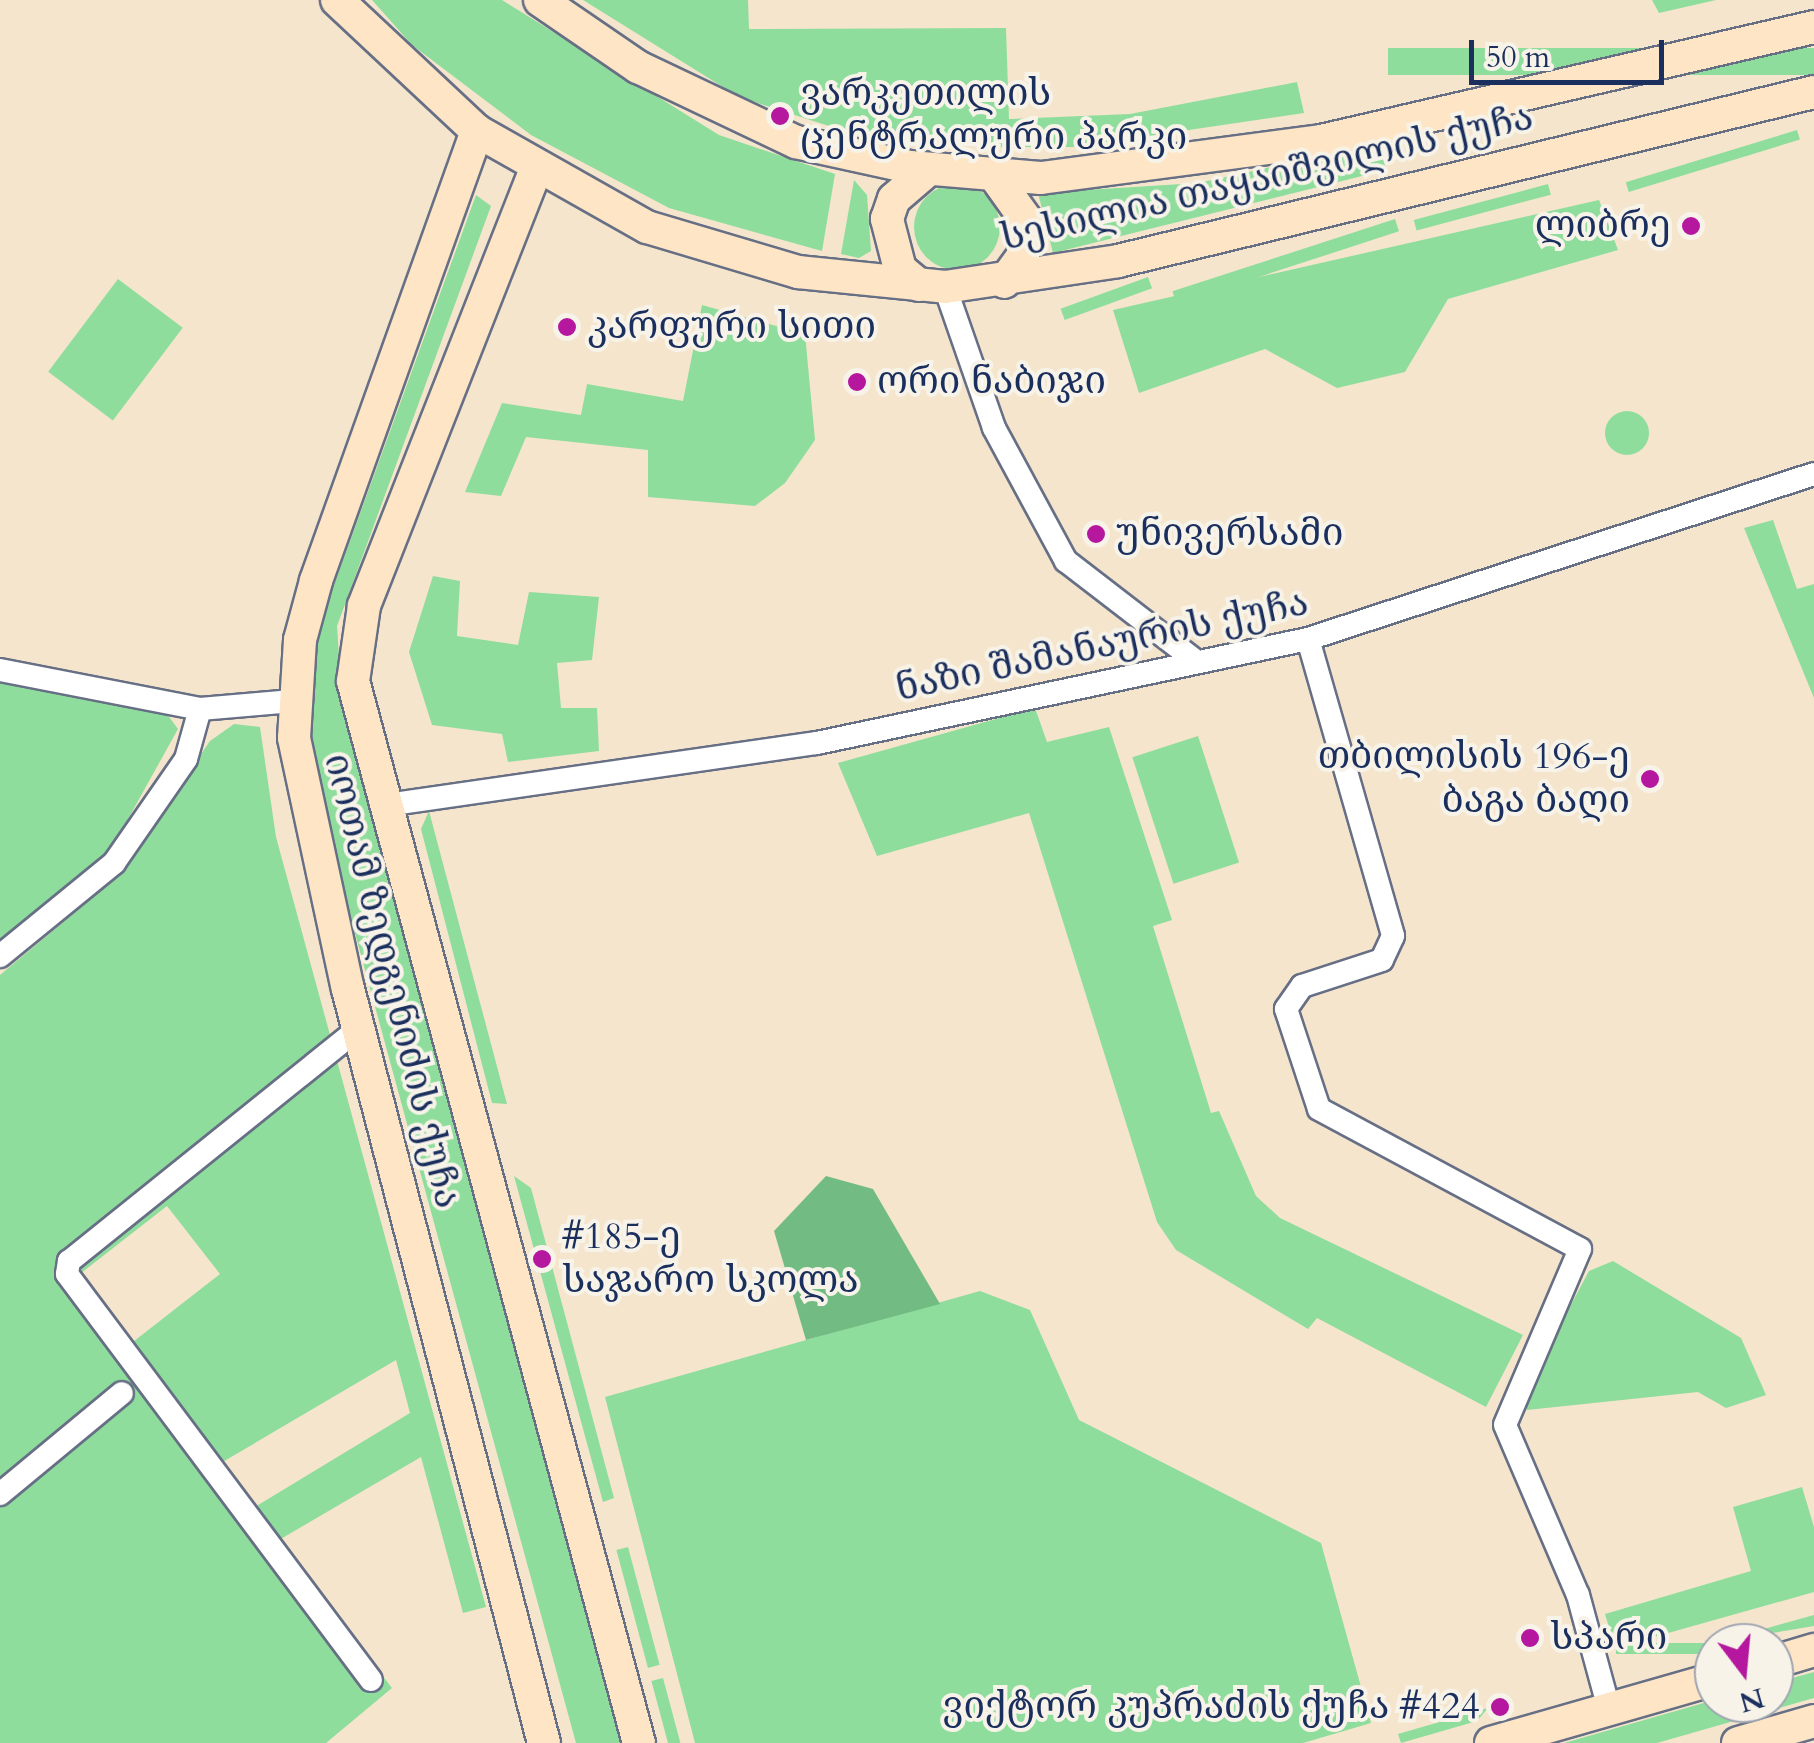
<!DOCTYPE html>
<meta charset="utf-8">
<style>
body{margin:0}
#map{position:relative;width:1814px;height:1743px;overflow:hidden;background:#f5e5cd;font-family:Cardo,"Noto Serif Georgian",serif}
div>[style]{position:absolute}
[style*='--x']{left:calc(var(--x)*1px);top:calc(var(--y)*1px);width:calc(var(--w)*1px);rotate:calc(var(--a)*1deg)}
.green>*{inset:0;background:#8edd9c;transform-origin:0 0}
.round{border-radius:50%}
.forest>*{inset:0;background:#72bc84}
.roads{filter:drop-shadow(2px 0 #676f85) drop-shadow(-2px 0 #676f85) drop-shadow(0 2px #676f85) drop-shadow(0 -2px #676f85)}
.minor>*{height:22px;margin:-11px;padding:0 11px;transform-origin:11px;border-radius:11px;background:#fff}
.secondary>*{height:32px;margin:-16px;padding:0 16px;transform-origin:16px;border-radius:16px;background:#fde5c5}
.dots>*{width:28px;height:28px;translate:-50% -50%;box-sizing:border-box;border:5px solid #f7f3e8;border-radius:50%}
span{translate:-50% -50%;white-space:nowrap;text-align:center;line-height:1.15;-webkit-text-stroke:8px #f7f3e8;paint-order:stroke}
.poi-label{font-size:38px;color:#1b2f5e}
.left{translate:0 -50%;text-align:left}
.right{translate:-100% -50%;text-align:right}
.street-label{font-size:38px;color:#1b2f5e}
.north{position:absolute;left:1694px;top:1623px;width:100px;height:100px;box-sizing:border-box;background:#f7f3e8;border:2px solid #9fa5b1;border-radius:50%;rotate:164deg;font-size:28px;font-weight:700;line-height:40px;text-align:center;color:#1b2f5e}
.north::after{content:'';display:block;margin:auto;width:35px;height:45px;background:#b5179e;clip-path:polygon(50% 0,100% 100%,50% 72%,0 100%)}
.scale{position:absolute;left:1469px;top:40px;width:195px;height:45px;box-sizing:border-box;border:5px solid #1b2f5e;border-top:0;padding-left:12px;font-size:30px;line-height:35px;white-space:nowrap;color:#1b2f5e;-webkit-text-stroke:8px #f7f3e8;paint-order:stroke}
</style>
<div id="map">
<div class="green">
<i style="clip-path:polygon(372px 0,502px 0,719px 135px,835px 174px,822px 251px,669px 208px,531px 135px,412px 45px)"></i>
<i style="clip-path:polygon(583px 0,748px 0,749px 29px,1006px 28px,1009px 119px,1130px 114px,1297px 82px,1304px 113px,1073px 147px,991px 147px,832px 127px,739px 97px)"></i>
<i style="clip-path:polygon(1652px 0,1716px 0,1659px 13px)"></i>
<i style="left:1814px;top:48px;width:27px;height:426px;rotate:90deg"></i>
<i style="left:1797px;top:130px;width:10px;height:179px;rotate:73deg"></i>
<i style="clip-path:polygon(1380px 143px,1386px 170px,1053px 253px,1038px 193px,1198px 183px)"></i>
<i style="clip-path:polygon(854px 180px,867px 195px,871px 251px,859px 258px,841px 254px)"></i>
<i style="left:1548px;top:184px;width:11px;height:139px;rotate:75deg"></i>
<i class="round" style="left:914px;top:184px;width:86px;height:86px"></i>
<i style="clip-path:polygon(476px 195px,491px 206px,337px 626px,341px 687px,634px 1743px,576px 1743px,326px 827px,307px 719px,321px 621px)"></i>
<i style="clip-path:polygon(1599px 200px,1618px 250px,1448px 299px,1405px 372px,1337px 388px,1265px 349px,1139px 393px,1113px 310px)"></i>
<i style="left:1395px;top:219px;width:13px;height:234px;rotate:72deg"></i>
<i style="left:1148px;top:277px;width:12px;height:93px;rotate:70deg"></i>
<i style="left:118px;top:279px;width:81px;height:116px;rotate:37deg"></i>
<i style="clip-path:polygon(702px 305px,805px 334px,815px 440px,785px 483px,755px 506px,648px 497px,648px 450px,526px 437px,501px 496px,465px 492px,502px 403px,581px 415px,587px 384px,683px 401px)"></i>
<i class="round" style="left:1605px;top:411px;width:44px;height:44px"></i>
<i style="clip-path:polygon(1773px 520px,1797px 589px,1814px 584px,1814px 698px,1744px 528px)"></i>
<i style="clip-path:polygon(433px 576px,460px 581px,457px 636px,518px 645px,529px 592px,599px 597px,592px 660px,557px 663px,561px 708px,597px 708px,599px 751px,508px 762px,502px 734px,432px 725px,409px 652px)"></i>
<i style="clip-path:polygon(0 678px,164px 710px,178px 729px,108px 855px,0 944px)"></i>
<i style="clip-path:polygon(1035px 708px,1047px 742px,1109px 727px,1172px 920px,1153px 926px,1211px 1113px,1219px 1111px,1256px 1196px,1280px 1218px,1523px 1335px,1486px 1407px,1317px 1318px,1308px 1329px,1176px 1250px,1157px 1222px,1029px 813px,877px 856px,838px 763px)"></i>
<i style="clip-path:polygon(evenodd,234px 724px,260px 727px,276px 837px,486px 1607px,463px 1613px,421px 1457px,279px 1540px,392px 1688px,326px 1743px,0 1743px,0 975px,115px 879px,210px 741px,234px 724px,167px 1206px,220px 1274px,129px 1345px,76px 1277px,167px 1206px,234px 724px,396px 1360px,410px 1413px,250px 1510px,221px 1463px,396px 1360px)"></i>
<i style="left:1198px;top:736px;width:133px;height:69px;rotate:72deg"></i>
<i style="clip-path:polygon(429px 811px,507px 1104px,492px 1103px,421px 829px)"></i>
<i style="clip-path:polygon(514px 1176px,531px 1188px,614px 1498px,603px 1502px)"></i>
<i style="clip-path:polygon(1613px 1261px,1741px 1338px,1766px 1395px,1726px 1408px,1698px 1392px,1527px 1410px,1522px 1396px,1589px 1271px)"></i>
<i style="clip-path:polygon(980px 1291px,1030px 1310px,1079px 1420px,1321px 1543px,1371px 1723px,1303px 1743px,695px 1743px,605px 1397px)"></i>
<i style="clip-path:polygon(1802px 1487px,1814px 1527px,1814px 1592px,1615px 1648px,1605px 1614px,1751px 1571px,1733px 1507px)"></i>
<i style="left:628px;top:1547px;width:122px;height:12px;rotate:75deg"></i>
<i style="clip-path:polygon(1814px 1615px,1814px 1626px,1714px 1643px)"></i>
<i style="left:1714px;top:1643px;width:11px;height:98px;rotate:90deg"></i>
<i style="clip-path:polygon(1814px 1672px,1814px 1698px,1657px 1743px,1564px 1743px,1714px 1700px,1774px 1703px,1774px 1683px)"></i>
<i style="left:663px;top:1678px;width:67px;height:12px;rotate:75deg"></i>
<i style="clip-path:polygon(1488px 1708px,1477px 1721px,1401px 1743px,1398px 1734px)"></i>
</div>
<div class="forest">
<i style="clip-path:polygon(826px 1176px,873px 1189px,940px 1304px,806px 1340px,774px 1231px)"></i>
</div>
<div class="roads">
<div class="minor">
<i style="--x:945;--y:287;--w:149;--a:70.8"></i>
<i style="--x:994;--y:428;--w:151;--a:61.6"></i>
<i style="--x:1066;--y:561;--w:165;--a:37.6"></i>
<i style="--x:1308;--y:639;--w:309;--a:74"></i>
<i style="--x:1393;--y:936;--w:26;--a:115"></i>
<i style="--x:1382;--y:960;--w:84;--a:162"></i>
<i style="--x:1302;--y:986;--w:28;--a:125"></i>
<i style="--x:1286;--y:1009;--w:105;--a:71.7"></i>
<i style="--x:1319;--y:1109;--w:296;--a:28.2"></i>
<i style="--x:1580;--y:1249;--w:191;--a:113.1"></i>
<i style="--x:1505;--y:1425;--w:185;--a:66.8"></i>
<i style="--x:1578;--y:1595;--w:118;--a:74.8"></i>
<i style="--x:0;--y:670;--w:204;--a:11"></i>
<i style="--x:200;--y:709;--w:93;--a:-4.9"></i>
<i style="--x:386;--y:805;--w:435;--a:-8.2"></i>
<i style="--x:817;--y:743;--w:502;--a:-11.96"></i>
<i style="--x:1308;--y:639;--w:532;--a:-18.06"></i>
<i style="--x:0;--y:956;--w:147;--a:-39.2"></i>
<i style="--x:114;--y:863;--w:126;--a:-55.3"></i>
<i style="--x:186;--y:759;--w:52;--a:-74.4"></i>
<i style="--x:358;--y:1029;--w:371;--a:141.2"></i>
<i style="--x:69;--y:1261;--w:13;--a:99"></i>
<i style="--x:67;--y:1274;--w:507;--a:53.18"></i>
<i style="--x:0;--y:1494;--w:158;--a:-39.6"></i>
</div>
<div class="secondary">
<i style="--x:337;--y:0;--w:192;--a:43.1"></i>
<i style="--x:477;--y:131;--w:195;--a:29.5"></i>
<i style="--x:647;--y:227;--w:158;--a:16.6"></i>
<i style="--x:798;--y:272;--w:148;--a:5.8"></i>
<i style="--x:945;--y:287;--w:175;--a:-8.5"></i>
<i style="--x:1118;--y:261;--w:716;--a:-13.65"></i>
<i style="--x:540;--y:0;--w:119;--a:34.4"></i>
<i style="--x:638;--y:67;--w:175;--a:25.4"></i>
<i style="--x:796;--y:142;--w:117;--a:12.4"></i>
<i style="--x:910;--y:167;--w:131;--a:4.8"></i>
<i style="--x:1041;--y:178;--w:282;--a:-7.5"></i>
<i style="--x:1321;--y:141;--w:506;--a:-13.02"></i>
<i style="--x:477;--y:131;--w:478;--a:109.7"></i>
<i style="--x:316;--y:581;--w:61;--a:105.2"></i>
<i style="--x:300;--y:640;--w:98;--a:93.5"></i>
<i style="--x:294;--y:738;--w:257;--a:77.9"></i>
<i style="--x:348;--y:989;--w:779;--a:75.43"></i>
<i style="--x:536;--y:169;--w:470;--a:111.5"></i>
<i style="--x:364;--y:606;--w:76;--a:98.3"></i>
<i style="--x:353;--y:681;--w:1100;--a:74.93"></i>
<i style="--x:994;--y:175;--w:57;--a:54.3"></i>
<i style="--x:1027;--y:221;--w:35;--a:97"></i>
<i style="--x:1023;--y:256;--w:32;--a:126"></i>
<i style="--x:919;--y:285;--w:25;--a:-140"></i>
<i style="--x:900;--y:269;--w:52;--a:-104.6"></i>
<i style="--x:887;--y:219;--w:21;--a:-71"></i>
<i style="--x:894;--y:199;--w:46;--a:-40.6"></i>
<i style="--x:1774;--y:1662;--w:42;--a:-16.7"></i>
<i style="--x:1491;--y:1743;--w:232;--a:-16"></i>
<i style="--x:1738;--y:1743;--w:79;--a:-16.1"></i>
</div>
</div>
<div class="dots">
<i style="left:780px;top:116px;background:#b5179e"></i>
<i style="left:1691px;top:226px;background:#b5179e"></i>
<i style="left:567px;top:327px;background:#b5179e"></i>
<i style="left:857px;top:382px;background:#b5179e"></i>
<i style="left:1096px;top:534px;background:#b5179e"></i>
<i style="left:1650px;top:779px;background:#b5179e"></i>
<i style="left:542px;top:1259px;background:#b5179e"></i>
<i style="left:1530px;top:1638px;background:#b5179e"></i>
<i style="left:1500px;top:1707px;background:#b5179e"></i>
</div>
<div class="poi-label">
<span class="left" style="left:800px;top:116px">ვარკეთილის<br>ცენტრალური პარკი</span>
<span class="right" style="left:1671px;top:226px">ლიბრე</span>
<span class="left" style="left:587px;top:327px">კარფური სითი</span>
<span class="left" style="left:877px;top:382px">ორი ნაბიჯი</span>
<span class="left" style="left:1116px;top:534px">უნივერსამი</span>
<span class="right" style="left:1630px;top:779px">თბილისის 196-ე<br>ბაგა ბაღი</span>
<span class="left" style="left:562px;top:1259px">#185-ე<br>საჯარო სკოლა</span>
<span class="left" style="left:1550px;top:1638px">სპარი</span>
<span class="right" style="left:1480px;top:1707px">ვიქტორ კუპრაძის ქუჩა #424</span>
</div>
<div class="street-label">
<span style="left:1267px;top:178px;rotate:-13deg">სესილია თაყაიშვილის ქუჩა</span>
<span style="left:1102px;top:646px;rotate:-12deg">ნაზი შამანაურის ქუჩა</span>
<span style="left:392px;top:981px;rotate:76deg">იოთამ ზედგენიძის ქუჩა</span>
</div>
<div class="north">N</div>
<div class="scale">50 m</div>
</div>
